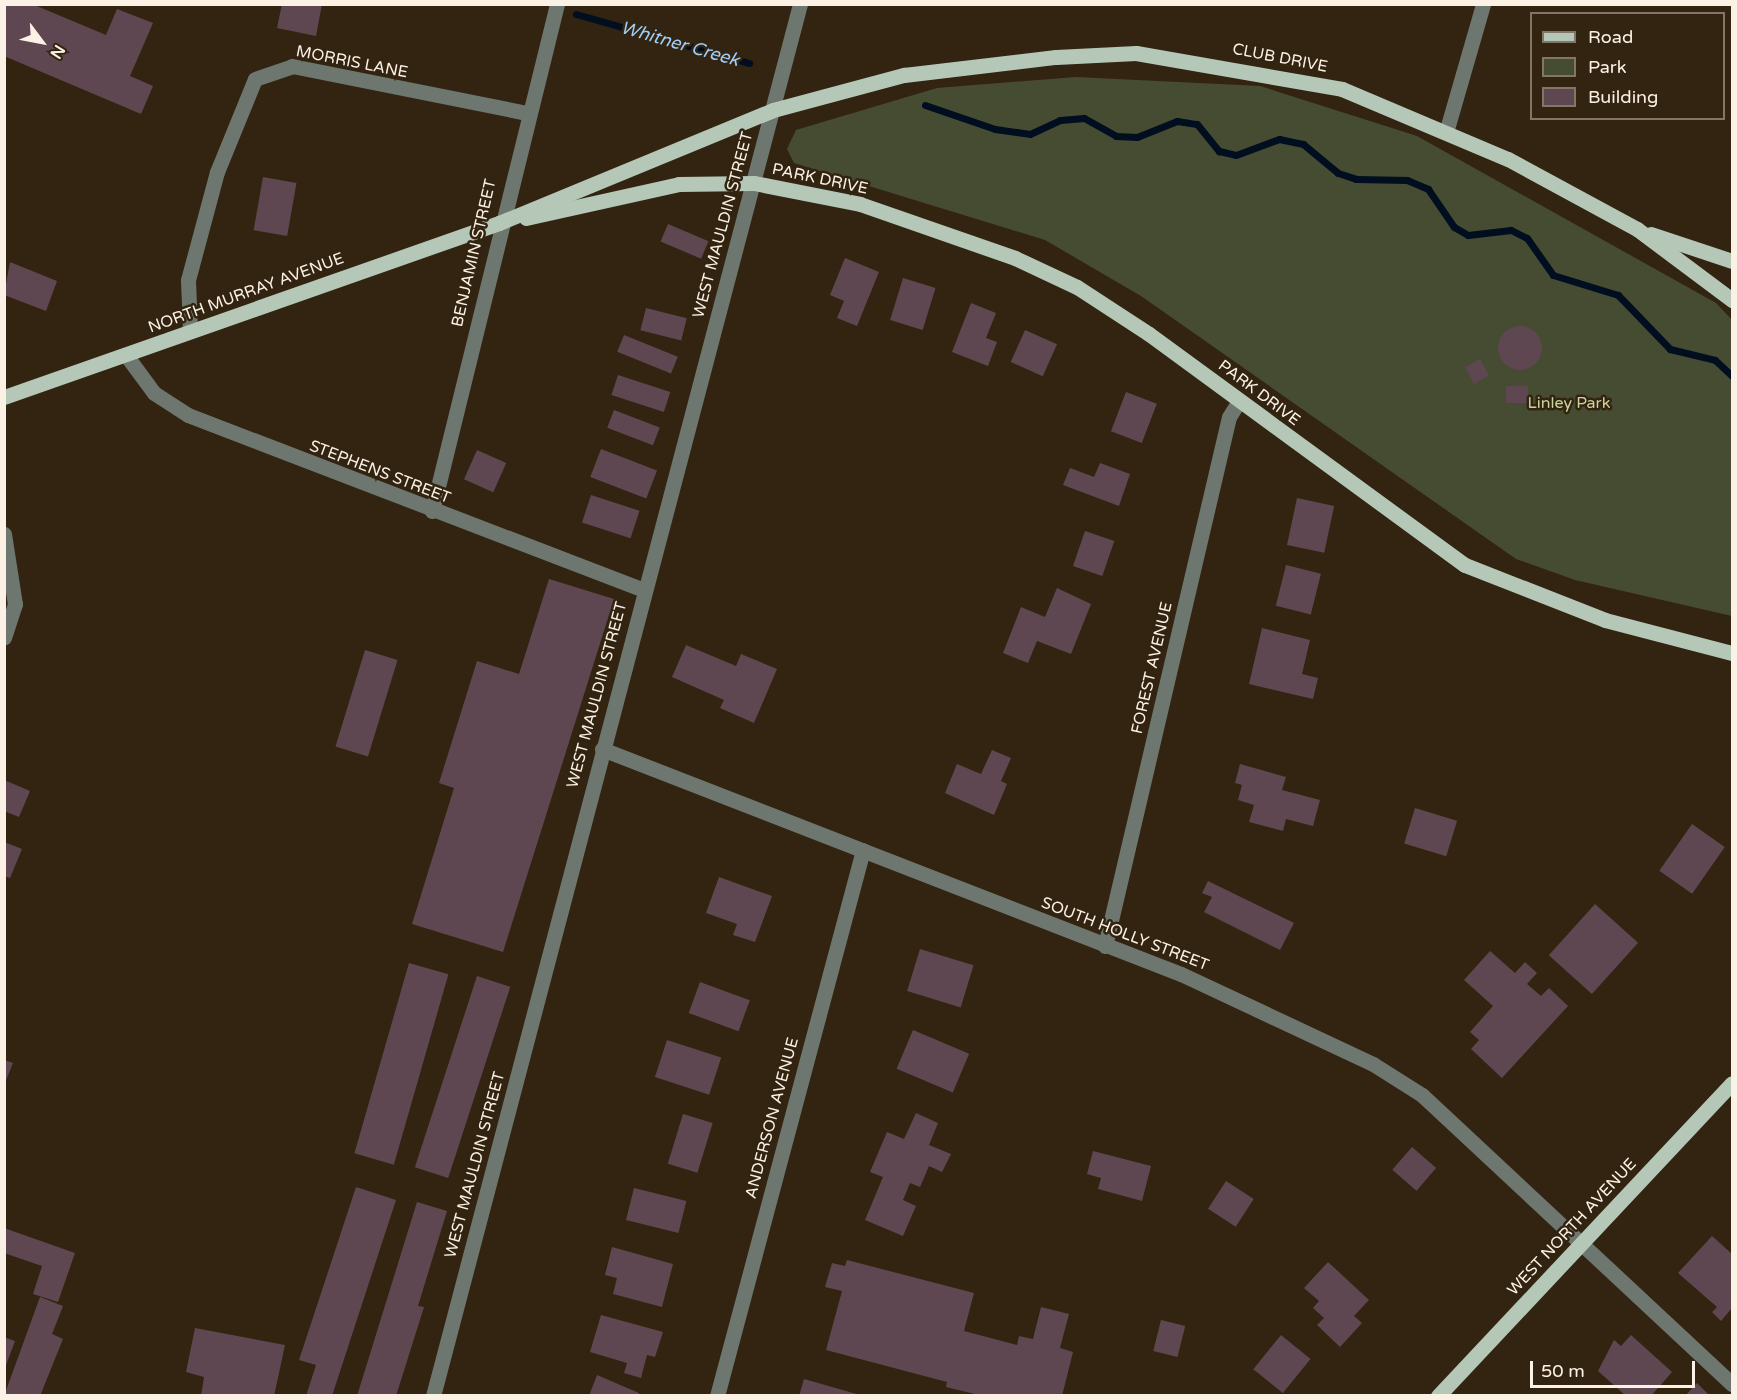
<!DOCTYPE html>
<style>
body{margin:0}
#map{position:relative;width:1737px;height:1400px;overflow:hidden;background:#322411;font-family:"Varela Round",sans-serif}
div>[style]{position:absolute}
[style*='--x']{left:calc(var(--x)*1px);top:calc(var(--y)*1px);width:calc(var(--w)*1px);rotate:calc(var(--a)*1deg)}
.green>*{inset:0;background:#464c32}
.stream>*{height:7px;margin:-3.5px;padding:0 3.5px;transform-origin:3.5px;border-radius:3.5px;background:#000e20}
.building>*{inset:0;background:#5f4752;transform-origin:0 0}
.round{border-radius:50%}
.minor>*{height:15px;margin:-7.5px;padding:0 7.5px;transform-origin:7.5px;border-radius:7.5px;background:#6e776f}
.major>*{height:15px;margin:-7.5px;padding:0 7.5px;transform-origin:7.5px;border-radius:7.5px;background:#b5c8b8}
span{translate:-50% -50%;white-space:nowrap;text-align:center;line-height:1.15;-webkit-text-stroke:5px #322411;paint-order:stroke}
.street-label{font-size:16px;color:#fbf1e5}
.park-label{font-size:16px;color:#c7d49b}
.water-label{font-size:18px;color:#9fcdf7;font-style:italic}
.frame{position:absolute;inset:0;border:6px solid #fbf1e5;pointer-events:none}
.legend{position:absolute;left:1530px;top:12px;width:195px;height:108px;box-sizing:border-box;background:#322411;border:2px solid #827666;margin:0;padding:8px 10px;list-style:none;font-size:18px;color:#fbf1e5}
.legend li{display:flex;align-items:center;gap:12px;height:30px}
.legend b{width:30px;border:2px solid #827666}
.north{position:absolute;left:12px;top:12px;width:60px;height:60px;-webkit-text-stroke:4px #322411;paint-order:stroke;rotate:122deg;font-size:16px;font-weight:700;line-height:24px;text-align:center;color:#fbf1e5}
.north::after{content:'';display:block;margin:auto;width:21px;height:27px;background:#fbf1e5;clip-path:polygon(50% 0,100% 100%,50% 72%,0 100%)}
.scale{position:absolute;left:1530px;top:1361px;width:165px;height:27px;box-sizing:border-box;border:3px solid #fbf1e5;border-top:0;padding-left:8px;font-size:18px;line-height:21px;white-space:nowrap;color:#fbf1e5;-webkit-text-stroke:4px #322411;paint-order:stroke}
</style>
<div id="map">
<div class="green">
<i style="clip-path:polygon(1076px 77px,1260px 86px,1417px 136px,1716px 303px,1732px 320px,1732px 616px,1575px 580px,1516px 559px,1141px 296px,1045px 240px,794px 163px,787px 149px,796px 130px,937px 88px)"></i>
</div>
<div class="stream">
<i style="--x:576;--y:14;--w:180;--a:15.8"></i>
<i style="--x:925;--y:105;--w:74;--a:18.9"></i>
<i style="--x:995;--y:129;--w:35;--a:8"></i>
<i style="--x:1030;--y:134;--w:33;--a:-25"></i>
<i style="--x:1060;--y:120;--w:24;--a:-5"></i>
<i style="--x:1084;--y:118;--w:37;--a:29"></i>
<i style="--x:1116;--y:136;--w:21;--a:3"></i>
<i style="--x:1137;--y:137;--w:43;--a:-21.8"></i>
<i style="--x:1177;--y:121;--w:20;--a:9"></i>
<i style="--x:1197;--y:124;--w:35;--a:51"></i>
<i style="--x:1219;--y:151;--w:17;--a:13"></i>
<i style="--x:1236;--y:155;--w:46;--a:-20.4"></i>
<i style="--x:1279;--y:139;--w:25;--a:12"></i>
<i style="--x:1303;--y:144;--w:45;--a:39.6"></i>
<i style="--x:1338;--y:173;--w:19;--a:18"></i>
<i style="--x:1356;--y:179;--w:51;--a:1.1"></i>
<i style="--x:1407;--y:180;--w:23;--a:23"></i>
<i style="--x:1428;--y:189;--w:46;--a:55.6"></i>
<i style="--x:1454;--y:227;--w:16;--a:30"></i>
<i style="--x:1468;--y:235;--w:43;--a:-6.6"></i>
<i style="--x:1511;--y:230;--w:18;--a:27"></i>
<i style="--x:1527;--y:238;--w:45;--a:54.9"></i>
<i style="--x:1553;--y:275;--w:68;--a:17.1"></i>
<i style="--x:1618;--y:295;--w:75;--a:46.1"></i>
<i style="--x:1670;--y:349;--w:46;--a:13.7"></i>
<i style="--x:1715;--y:360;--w:23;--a:43"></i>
</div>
<div class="building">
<i style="clip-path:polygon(4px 4px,32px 4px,106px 35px,117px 9px,153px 23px,130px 76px,153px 86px,141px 114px,4px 56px)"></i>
<i style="clip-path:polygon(282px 4px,322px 4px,316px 36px,277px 28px)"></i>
<i style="left:263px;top:177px;width:34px;height:54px;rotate:10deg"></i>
<i style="left:668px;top:224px;width:44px;height:19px;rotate:23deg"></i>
<i style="clip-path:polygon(845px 258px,879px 272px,857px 326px,837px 318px,844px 301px,830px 295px)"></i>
<i style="clip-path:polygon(10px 262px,57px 281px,46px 311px,4px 295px)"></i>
<i style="left:903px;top:278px;width:34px;height:44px;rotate:17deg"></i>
<i style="clip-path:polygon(971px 303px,996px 313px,986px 338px,997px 342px,988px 366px,952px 352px)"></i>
<i style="left:646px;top:308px;width:42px;height:23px;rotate:14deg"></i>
<i class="round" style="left:1498px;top:326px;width:44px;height:44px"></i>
<i style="left:1025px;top:330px;width:35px;height:35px;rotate:24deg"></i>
<i style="left:624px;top:335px;width:58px;height:18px;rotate:22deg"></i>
<i style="left:1480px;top:359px;width:19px;height:17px;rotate:62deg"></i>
<i style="left:618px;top:375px;width:55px;height:21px;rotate:18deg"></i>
<i style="left:1506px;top:386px;width:22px;height:17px"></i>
<i style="left:1126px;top:392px;width:33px;height:42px;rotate:21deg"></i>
<i style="left:614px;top:410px;width:49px;height:19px;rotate:21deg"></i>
<i style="left:601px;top:449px;width:60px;height:30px;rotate:21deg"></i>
<i style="left:477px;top:450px;width:32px;height:32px;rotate:24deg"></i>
<i style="clip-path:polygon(1100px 463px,1130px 474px,1119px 506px,1063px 485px,1070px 468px,1094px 477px)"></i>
<i style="left:591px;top:495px;width:51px;height:29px;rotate:18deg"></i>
<i style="left:1297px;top:498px;width:38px;height:48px;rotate:12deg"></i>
<i style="left:1085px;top:531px;width:31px;height:37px;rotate:19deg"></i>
<i style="left:1286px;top:565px;width:36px;height:42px;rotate:14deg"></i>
<i style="clip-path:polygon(549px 579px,614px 599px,503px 952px,412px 924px,454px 788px,439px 783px,477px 661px,519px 674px)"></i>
<i style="clip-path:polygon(1057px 588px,1091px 604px,1071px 654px,1037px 641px,1028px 663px,1003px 653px,1021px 607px,1045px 617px)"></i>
<i style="clip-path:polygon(1262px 628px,1310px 640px,1302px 674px,1318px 678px,1313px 699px,1249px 684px)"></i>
<i style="clip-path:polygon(686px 645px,736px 666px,741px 654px,777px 669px,754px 723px,720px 708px,724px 700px,672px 677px)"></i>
<i style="left:365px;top:650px;width:34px;height:101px;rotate:17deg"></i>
<i style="clip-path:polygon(992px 750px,1011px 758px,1001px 781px,1007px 784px,994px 815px,945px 793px,957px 764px,981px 774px)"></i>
<i style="clip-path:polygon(1240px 764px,1286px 777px,1282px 790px,1320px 800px,1313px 826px,1286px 819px,1283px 831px,1249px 822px,1254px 805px,1238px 800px,1242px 785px,1235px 783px)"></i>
<i style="clip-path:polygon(4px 780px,30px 791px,19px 817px,4px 811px)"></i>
<i style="left:1415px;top:808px;width:44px;height:37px;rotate:17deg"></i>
<i style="left:1692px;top:824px;width:40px;height:57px;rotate:35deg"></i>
<i style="clip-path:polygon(4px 842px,22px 849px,10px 878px,4px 876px)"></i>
<i style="clip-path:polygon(719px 877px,772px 896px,755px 942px,733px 935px,737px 924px,706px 913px)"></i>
<i style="clip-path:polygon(1208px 881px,1294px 923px,1280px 950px,1204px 912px,1212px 897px,1202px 893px)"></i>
<i style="left:1595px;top:904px;width:58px;height:69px;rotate:42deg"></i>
<i style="left:920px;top:949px;width:56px;height:44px;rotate:17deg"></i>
<i style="clip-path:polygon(1490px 951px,1515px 973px,1525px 962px,1537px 973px,1527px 984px,1541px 996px,1549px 988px,1568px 1006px,1502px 1078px,1471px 1049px,1479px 1040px,1470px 1032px,1493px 1006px,1464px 980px)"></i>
<i style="left:409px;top:963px;width:41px;height:198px;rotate:16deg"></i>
<i style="left:477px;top:976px;width:35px;height:201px;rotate:18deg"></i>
<i style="left:700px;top:982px;width:53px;height:33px;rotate:20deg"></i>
<i style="left:913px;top:1030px;width:61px;height:42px;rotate:23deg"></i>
<i style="left:667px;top:1040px;width:57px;height:39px;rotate:18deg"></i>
<i style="clip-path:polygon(4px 1060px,13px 1063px,5px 1083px,4px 1083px)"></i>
<i style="clip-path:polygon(916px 1113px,938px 1123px,929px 1145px,951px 1154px,942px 1172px,929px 1166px,920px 1187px,910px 1183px,903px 1200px,916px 1206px,903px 1236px,865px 1220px,883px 1177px,870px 1172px,887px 1132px,904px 1139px)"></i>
<i style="left:683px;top:1114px;width:31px;height:52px;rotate:17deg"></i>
<i style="left:1412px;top:1147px;width:32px;height:30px;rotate:41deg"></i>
<i style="clip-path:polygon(1093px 1151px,1151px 1166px,1142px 1201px,1098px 1189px,1101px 1178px,1087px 1174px)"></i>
<i style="left:1226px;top:1181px;width:33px;height:33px;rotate:33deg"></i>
<i style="clip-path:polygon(356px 1187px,396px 1200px,332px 1396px,306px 1396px,316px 1365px,299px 1360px)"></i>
<i style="left:634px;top:1188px;width:54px;height:33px;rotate:14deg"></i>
<i style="clip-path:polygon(417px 1202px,447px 1211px,418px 1306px,424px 1307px,396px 1396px,357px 1396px)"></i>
<i style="clip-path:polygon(4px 1228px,75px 1253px,58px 1302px,33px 1294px,42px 1266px,4px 1253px)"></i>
<i style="clip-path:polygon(1712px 1236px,1732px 1254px,1732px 1308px,1721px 1321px,1712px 1312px,1717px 1307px,1678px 1273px)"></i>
<i style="clip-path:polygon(612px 1247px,673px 1264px,662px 1307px,613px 1294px,617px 1278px,605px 1275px)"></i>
<i style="clip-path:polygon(847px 1260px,974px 1293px,964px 1331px,1017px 1345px,1019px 1336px,1033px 1339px,1041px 1307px,1069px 1314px,1060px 1348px,1073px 1352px,1062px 1396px,975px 1394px,946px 1387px,947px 1382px,826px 1350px,842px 1291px,825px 1287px,832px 1263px,845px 1266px)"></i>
<i style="clip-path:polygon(1328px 1262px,1369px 1300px,1354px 1316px,1362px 1323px,1340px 1347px,1317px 1325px,1324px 1318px,1313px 1308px,1319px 1301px,1304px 1288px)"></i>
<i style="clip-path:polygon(40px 1297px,63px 1306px,52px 1334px,63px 1339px,40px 1396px,4px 1396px)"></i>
<i style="clip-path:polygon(601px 1315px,663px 1332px,655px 1357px,647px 1355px,641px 1378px,624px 1373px,627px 1363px,590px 1352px)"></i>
<i style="left:1161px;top:1320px;width:25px;height:32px;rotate:14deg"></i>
<i style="clip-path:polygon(195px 1328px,285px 1345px,274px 1396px,201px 1396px,204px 1377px,186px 1372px)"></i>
<i style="left:1281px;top:1335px;width:38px;height:44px;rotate:39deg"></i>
<i style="clip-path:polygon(1631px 1335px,1672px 1372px,1651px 1396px,1626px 1396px,1598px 1371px,1614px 1340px,1621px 1346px)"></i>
<i style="clip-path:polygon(4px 1337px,15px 1341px,5px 1368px,4px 1368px)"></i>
<i style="clip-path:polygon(597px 1375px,639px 1393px,639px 1396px,589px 1396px)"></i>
<i style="clip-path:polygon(804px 1379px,860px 1395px,860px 1396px,799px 1396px)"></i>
<i style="clip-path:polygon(1697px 1383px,1710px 1396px,1685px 1396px)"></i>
</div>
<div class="minor">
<i style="--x:1447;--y:129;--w:130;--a:-73.9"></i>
<i style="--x:190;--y:330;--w:50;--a:-92.3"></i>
<i style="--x:188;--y:280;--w:112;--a:-75"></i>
<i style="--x:217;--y:172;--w:100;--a:-67.8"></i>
<i style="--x:255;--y:79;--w:39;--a:-19"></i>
<i style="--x:292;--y:66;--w:240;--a:11.3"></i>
<i style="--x:126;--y:355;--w:47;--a:53.6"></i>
<i style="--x:154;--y:393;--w:40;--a:32.9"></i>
<i style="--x:188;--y:415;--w:487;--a:21"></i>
<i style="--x:432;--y:511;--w:522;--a:-76.15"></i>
<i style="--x:4;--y:534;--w:71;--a:81.1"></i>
<i style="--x:15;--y:604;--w:35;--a:108"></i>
<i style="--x:602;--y:749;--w:621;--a:21.24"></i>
<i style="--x:1181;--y:974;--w:212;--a:25.1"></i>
<i style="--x:1373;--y:1064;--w:58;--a:32.3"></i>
<i style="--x:1422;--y:1095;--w:424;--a:43"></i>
<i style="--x:1105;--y:946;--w:543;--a:-76.81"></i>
<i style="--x:1229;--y:417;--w:19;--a:-58"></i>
<i style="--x:433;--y:1396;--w:1440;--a:-75.23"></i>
<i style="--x:717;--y:1396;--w:565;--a:-75.03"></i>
</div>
<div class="major">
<i style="--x:526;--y:218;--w:157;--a:-12.5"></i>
<i style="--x:679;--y:184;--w:75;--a:-0.8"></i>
<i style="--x:754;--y:183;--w:108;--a:11.2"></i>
<i style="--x:860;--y:204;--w:164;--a:19.2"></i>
<i style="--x:1015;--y:258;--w:68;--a:25.1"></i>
<i style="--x:1077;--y:287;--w:86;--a:33.1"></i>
<i style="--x:1149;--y:334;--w:391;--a:36.2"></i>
<i style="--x:1465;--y:565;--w:150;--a:21.4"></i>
<i style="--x:1605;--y:620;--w:131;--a:14.6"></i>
<i style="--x:1651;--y:234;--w:85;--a:18.4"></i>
<i style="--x:4;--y:397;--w:525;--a:-19.37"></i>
<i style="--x:499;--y:223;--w:296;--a:-22.4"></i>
<i style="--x:773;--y:110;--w:136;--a:-15"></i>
<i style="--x:904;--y:75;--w:153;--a:-6.8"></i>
<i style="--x:1056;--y:57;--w:80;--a:-2.9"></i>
<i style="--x:1136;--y:53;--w:209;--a:9.9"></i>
<i style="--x:1342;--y:89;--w:180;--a:22.9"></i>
<i style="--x:1508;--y:159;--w:147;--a:28.5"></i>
<i style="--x:1637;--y:229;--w:119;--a:36.8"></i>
<i style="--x:1438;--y:1396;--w:429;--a:-46.8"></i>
</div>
<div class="street-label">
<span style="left:1280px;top:58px;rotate:11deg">CLUB DRIVE</span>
<span style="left:352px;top:62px;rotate:11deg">MORRIS LANE</span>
<span style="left:820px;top:179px;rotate:12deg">PARK DRIVE</span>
<span style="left:723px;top:225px;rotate:-75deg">WEST MAULDIN STREET</span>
<span style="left:474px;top:253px;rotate:-77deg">BENJAMIN STREET</span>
<span style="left:246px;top:293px;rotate:-20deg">NORTH MURRAY AVENUE</span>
<span style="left:1259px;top:393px;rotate:37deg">PARK DRIVE</span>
<span style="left:380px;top:472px;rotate:21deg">STEPHENS STREET</span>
<span style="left:1152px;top:668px;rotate:-77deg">FOREST AVENUE</span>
<span style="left:597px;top:695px;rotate:-75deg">WEST MAULDIN STREET</span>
<span style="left:1125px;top:934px;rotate:21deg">SOUTH HOLLY STREET</span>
<span style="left:772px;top:1118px;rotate:-75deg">ANDERSON AVENUE</span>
<span style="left:475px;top:1165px;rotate:-75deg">WEST MAULDIN STREET</span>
<span style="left:1572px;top:1227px;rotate:-47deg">WEST NORTH AVENUE</span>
</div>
<div class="park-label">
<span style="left:1569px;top:403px">Linley Park</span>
</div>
<div class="water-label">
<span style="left:680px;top:44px;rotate:16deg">Whitner Creek</span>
</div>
<div class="frame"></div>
<ul class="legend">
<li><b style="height:8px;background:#b5c8b8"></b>Road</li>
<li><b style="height:16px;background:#464c32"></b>Park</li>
<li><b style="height:16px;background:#5f4752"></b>Building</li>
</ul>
<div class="north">N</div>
<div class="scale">50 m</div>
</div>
